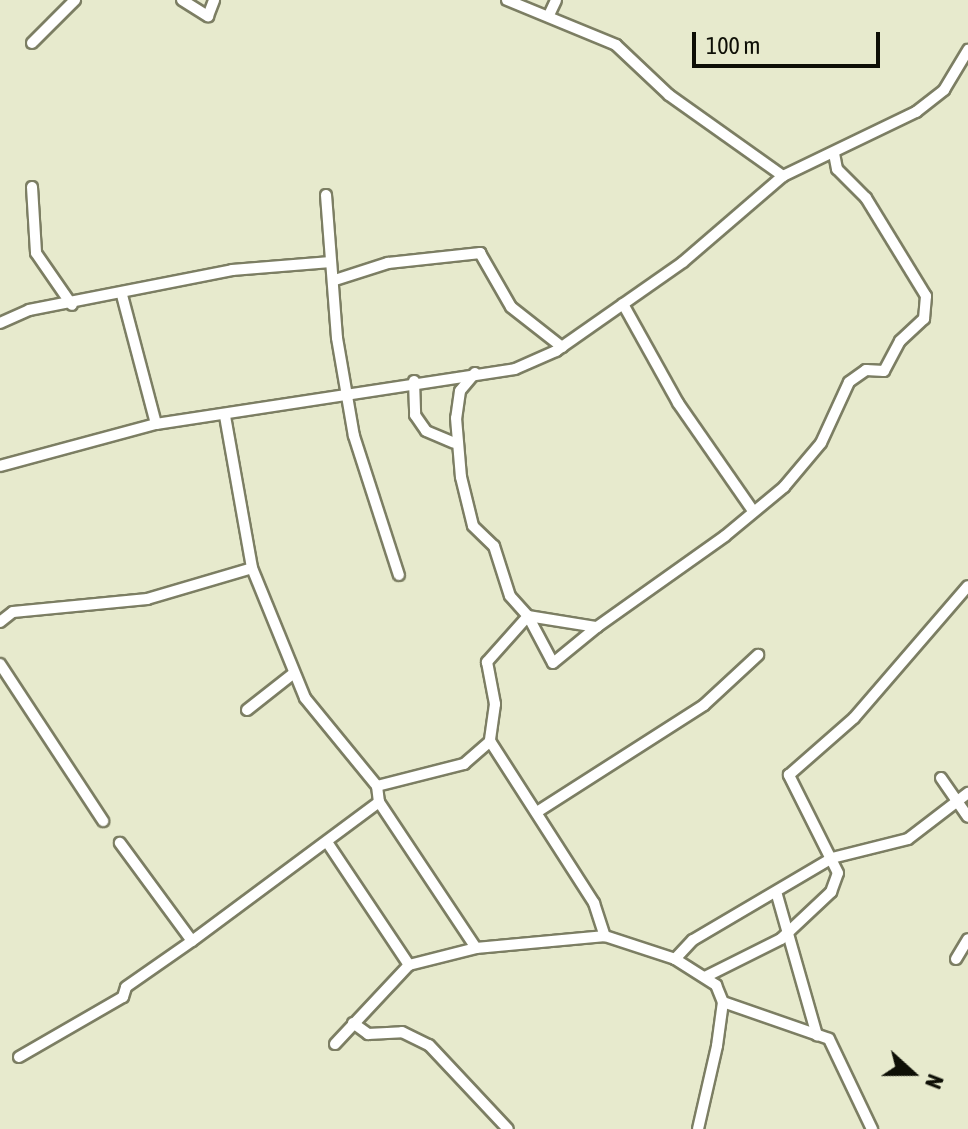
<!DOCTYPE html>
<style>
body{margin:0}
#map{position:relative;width:968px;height:1129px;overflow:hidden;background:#e7eacd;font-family:"Asap Condensed",sans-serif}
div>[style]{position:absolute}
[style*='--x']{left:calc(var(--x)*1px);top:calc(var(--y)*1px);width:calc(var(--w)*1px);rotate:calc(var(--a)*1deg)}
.roads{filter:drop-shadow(2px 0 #7c7e63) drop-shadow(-2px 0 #7c7e63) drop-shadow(0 2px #7c7e63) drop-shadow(0 -2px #7c7e63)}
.minor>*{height:10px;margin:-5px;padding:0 5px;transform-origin:5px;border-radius:5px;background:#fff}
span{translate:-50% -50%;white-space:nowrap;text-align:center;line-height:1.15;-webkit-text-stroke:6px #e7eacd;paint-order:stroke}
.north{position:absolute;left:872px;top:1033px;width:80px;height:80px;-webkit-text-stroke:6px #e7eacd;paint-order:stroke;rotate:111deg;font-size:22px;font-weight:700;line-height:32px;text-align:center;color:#0e0f06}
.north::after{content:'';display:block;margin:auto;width:28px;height:36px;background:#0e0f06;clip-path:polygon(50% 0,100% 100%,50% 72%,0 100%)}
.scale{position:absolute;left:692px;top:32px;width:188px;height:36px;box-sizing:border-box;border:4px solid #0e0f06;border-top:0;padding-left:10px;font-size:24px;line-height:28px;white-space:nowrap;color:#0e0f06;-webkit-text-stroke:6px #e7eacd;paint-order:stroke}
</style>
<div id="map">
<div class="roads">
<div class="minor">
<i style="--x:182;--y:0;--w:31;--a:32"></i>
<i style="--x:208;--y:16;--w:17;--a:-69"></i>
<i style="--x:507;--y:0;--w:118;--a:22.4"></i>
<i style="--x:616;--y:45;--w:73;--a:43.3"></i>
<i style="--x:669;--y:95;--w:140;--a:35.4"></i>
<i style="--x:550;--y:13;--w:14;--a:-65"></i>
<i style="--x:32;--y:43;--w:61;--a:-45"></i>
<i style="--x:32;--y:187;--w:66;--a:86.5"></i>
<i style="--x:36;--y:253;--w:63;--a:55.3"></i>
<i style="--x:326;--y:195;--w:143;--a:85.6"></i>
<i style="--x:337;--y:338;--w:99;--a:80.2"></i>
<i style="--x:354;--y:436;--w:146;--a:72.1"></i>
<i style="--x:335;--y:280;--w:56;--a:-17.8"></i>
<i style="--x:388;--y:263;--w:93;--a:-6.2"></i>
<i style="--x:480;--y:253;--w:62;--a:60.1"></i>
<i style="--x:511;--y:307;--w:65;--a:38.1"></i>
<i style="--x:122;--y:295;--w:133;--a:75.2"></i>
<i style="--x:623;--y:304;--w:113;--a:60.9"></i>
<i style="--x:678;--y:403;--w:131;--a:55.2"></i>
<i style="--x:0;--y:323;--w:32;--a:-24"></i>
<i style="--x:29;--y:310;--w:207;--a:-11.1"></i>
<i style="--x:232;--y:270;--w:99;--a:-4.6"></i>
<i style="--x:475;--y:373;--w:23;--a:130"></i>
<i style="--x:460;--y:391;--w:27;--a:98"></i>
<i style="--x:456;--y:418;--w:59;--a:85.2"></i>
<i style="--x:461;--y:477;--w:50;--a:76.2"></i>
<i style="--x:473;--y:526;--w:29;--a:44"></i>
<i style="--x:494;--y:546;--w:52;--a:72.3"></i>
<i style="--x:510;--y:596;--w:27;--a:48"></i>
<i style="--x:528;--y:616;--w:62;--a:131.7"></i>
<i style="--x:487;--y:662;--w:43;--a:79.2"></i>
<i style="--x:495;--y:704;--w:37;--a:98"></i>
<i style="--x:490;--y:741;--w:193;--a:57.3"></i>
<i style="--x:594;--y:903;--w:35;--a:72"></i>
<i style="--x:605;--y:936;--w:74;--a:18.2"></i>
<i style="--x:675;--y:959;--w:49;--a:32.4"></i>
<i style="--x:716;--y:985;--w:18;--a:68"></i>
<i style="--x:723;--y:1002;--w:44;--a:97.8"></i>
<i style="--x:717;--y:1046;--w:85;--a:102.9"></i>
<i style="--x:414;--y:381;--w:34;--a:88"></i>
<i style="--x:415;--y:415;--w:19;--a:55"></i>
<i style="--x:426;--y:431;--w:30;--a:23"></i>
<i style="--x:225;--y:416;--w:154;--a:79.9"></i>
<i style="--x:252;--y:568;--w:140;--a:67.8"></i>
<i style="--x:305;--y:698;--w:114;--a:50.7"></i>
<i style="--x:377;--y:786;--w:16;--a:83"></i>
<i style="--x:379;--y:802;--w:175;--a:56.4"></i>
<i style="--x:476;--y:948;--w:130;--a:-5.3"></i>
<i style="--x:0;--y:466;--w:162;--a:-15.1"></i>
<i style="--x:156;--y:424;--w:363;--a:-8.7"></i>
<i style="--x:515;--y:369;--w:45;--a:-23.7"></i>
<i style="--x:556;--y:351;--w:155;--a:-35"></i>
<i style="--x:683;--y:262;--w:132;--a:-40.7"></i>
<i style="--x:783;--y:176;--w:148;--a:-25.7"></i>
<i style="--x:916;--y:112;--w:36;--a:-38"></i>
<i style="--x:944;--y:90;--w:47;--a:-59"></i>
<i style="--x:528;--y:616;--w:70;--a:9.1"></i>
<i style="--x:597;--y:627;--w:157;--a:-35.4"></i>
<i style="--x:725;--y:536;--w:77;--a:-39.7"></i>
<i style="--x:784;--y:487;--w:57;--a:-49.9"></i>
<i style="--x:821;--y:443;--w:67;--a:-65.3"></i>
<i style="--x:849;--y:382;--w:21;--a:-35"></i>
<i style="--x:866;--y:370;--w:18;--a:3"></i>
<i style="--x:884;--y:371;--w:34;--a:-62"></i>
<i style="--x:900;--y:341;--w:33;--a:-43"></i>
<i style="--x:924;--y:319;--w:23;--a:-85"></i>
<i style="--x:926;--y:296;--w:115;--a:-121.5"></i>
<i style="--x:866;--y:198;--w:41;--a:-135"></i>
<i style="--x:837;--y:169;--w:16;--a:-101"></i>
<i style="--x:528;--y:616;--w:53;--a:62"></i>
<i style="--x:553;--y:663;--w:57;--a:-39.3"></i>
<i style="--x:0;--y:622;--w:16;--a:-38"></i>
<i style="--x:13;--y:612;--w:135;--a:-5.5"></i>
<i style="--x:147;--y:599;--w:109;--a:-16.4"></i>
<i style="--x:0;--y:664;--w:188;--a:56.7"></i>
<i style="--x:247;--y:710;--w:60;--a:-38.2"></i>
<i style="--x:941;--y:778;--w:47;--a:55.3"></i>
<i style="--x:377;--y:786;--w:90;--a:-14.2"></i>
<i style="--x:464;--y:764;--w:35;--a:-41"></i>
<i style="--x:537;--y:812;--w:198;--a:-32.6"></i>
<i style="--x:704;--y:705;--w:74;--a:-42.8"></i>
<i style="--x:327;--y:842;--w:148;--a:56.3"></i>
<i style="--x:409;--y:965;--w:69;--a:-14.2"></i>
<i style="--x:777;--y:895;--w:146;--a:74.1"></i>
<i style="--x:192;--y:941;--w:233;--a:-36.6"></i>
<i style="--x:675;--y:959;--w:26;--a:-47"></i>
<i style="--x:693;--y:940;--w:161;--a:-30.5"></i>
<i style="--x:832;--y:858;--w:78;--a:-14"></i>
<i style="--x:908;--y:839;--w:76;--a:-37.5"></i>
<i style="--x:956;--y:959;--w:23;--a:-59"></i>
<i style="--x:705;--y:977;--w:85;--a:-26.6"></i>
<i style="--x:781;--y:939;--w:69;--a:-43.2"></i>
<i style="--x:831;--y:892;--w:20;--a:-70"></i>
<i style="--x:838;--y:873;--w:110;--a:-116.6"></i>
<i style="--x:789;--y:775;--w:86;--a:-41.2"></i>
<i style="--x:854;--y:718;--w:174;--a:-49.2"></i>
<i style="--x:723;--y:1002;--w:112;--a:19.2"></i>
<i style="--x:829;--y:1039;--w:100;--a:64.5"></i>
<i style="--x:353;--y:1023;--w:19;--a:36"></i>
<i style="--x:368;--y:1034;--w:34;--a:-3"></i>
<i style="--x:402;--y:1032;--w:30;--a:26"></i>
<i style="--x:429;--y:1045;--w:115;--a:46.8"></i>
<i style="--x:335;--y:1044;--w:108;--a:-46.9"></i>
<i style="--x:19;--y:1057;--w:120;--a:-30"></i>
<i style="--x:123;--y:997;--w:10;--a:-73"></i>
<i style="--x:126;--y:987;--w:80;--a:-34.9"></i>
<i style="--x:192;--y:941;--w:122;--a:-126.3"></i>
</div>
</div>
<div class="north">N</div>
<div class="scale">100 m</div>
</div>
